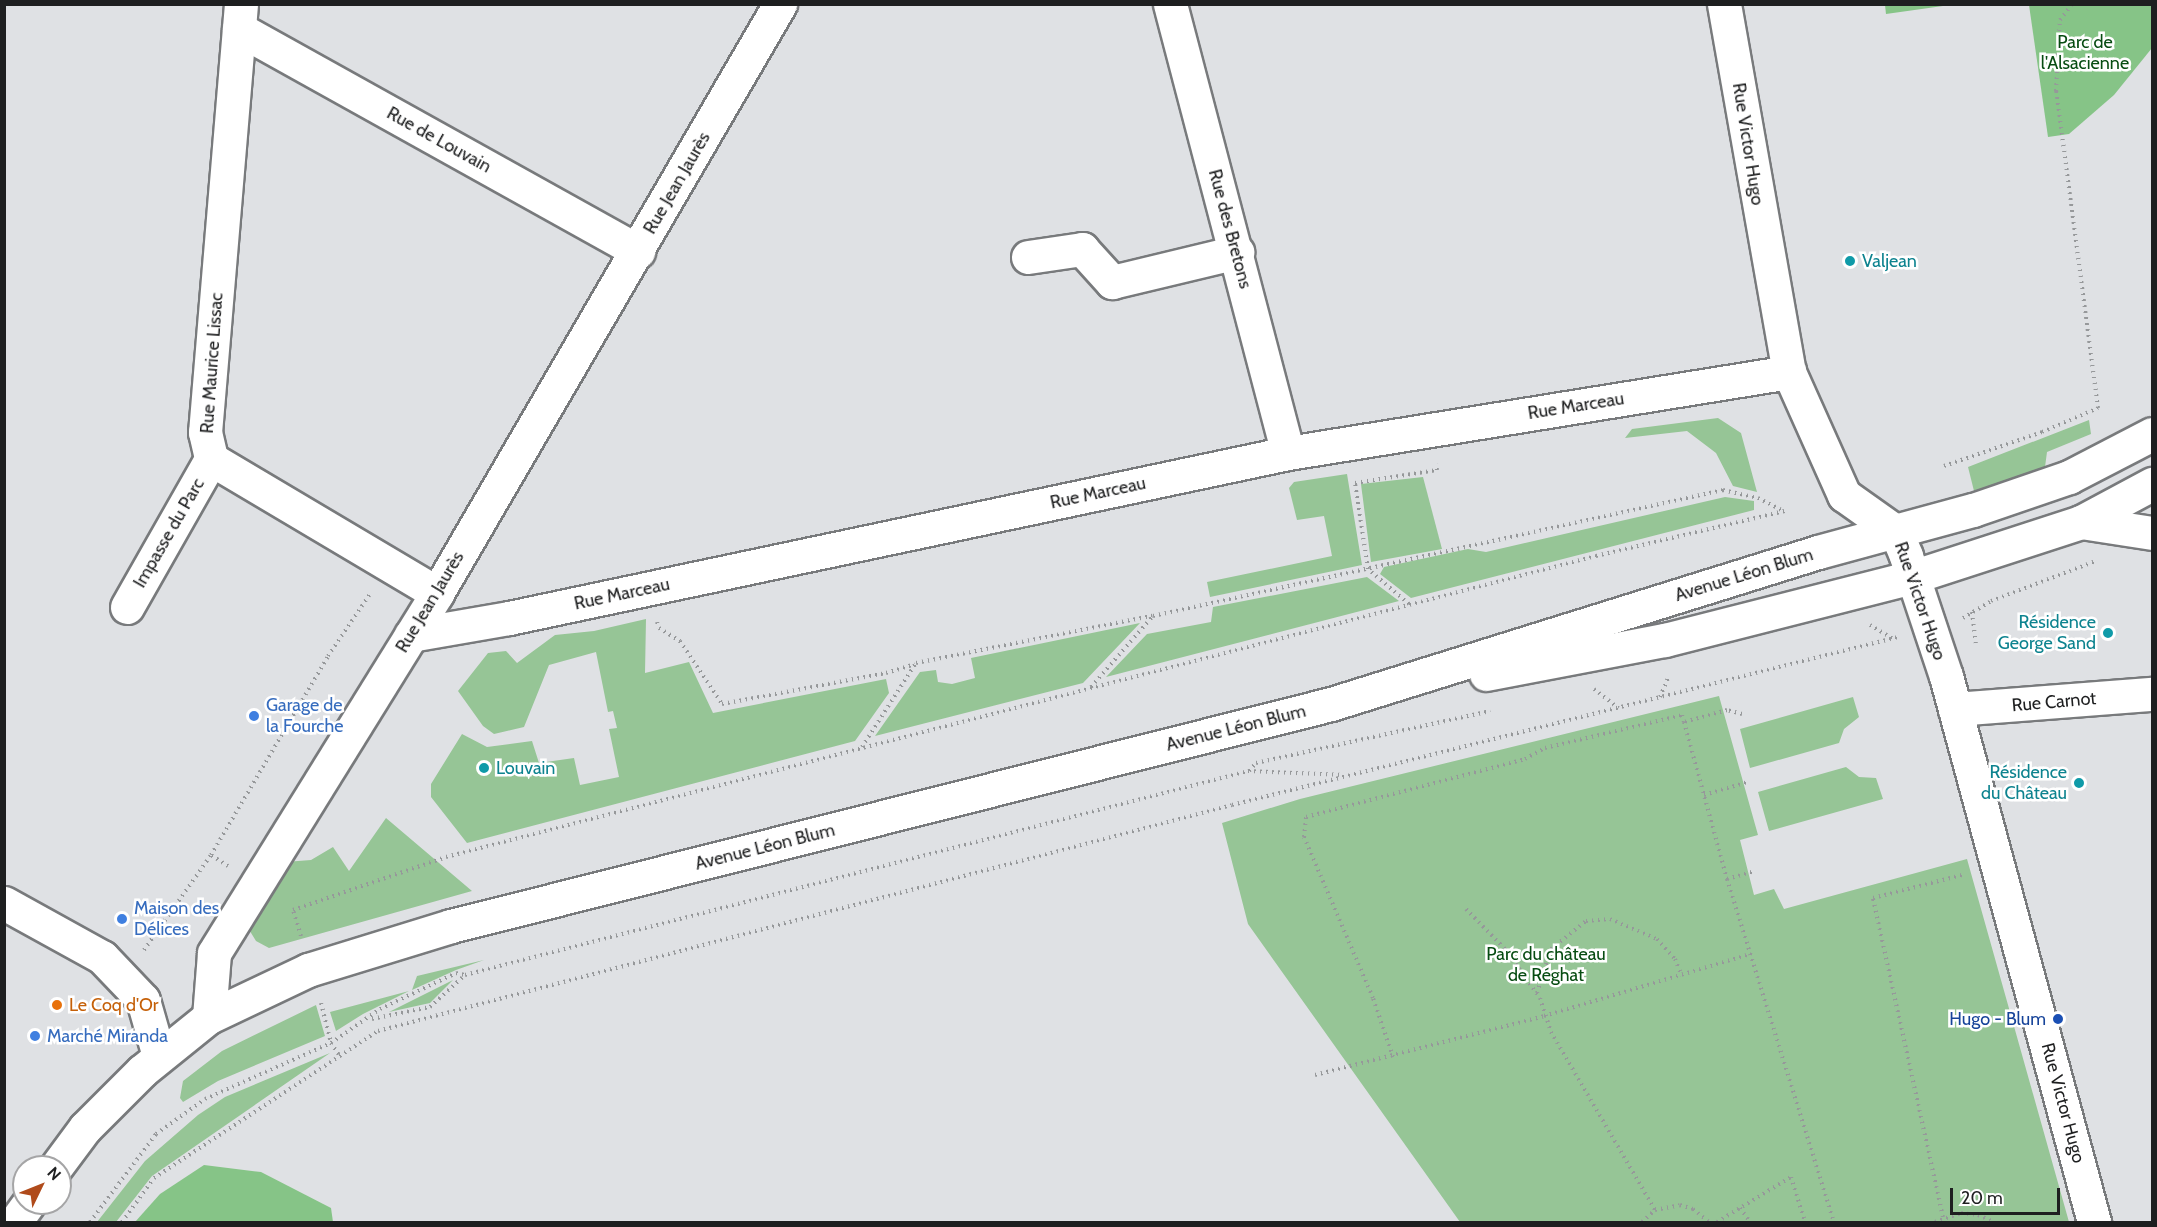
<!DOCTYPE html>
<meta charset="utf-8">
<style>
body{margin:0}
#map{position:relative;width:2157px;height:1227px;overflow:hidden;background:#dfe1e4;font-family:Cabin,sans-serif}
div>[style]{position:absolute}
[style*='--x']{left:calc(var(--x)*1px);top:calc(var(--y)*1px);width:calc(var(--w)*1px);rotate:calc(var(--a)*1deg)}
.green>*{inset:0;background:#96c596}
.forest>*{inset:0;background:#86c487}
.path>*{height:4px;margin-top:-2px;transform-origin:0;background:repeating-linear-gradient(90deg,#96989a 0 1.5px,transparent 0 6px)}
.roads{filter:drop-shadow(2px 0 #787a7c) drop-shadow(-2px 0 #787a7c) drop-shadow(0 2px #787a7c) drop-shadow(0 -2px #787a7c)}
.minor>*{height:33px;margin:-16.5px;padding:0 16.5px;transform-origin:16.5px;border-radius:16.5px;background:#fff}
.major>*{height:33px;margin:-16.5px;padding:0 16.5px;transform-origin:16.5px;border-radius:16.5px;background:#fff}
.dots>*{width:16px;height:16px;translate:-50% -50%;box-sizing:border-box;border:3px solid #fff;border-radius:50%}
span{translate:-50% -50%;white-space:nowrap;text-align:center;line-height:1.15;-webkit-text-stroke:5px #fff;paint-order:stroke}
.park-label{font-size:18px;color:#074c12}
.street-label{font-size:18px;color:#1e1f20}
.culture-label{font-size:18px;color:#0d838f}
.left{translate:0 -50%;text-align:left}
.right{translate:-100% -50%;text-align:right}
.shop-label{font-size:18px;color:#366cbe}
.food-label{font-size:18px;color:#c56008}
.transit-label{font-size:18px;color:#164399}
.frame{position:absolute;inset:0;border:6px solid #1e1f20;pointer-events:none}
.north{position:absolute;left:12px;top:1155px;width:60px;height:60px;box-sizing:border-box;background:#fff;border:2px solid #a5a5a6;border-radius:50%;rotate:47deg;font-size:16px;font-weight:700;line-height:24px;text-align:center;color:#1e1f20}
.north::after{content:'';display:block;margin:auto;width:21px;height:27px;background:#b04b1b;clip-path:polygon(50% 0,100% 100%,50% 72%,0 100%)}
.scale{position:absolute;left:1950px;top:1188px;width:110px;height:27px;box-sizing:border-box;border:3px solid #1e1f20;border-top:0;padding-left:8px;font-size:18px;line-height:21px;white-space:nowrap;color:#1e1f20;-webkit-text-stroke:4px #fff;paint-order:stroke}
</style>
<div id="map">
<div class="green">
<i style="clip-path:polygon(1718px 418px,1741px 433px,1757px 492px,1733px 486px,1716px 453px,1687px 431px,1625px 438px,1632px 429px)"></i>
<i style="clip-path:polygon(2089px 420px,2091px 434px,2047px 452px,2045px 467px,1974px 491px,1968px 467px)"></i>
<i style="clip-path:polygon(1347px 474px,1362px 565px,1210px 597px,1207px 582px,1332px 556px,1324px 516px,1297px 520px,1289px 488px,1294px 482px)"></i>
<i style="clip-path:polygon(1423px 477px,1442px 549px,1371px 562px,1361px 484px)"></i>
<i style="clip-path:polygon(1725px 497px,1754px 501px,1754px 510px,1411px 598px,1380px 574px,1384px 567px,1468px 549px,1486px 552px)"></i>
<i style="clip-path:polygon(1367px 577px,1399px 601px,1106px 677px,1147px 634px,1211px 622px,1213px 607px)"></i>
<i style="clip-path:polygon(646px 619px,645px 673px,689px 662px,713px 713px,886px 679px,889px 693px,855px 741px,467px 843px,431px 797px,431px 784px,462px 734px,487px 747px,532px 741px,539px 763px,574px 758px,580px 785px,619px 777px,609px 729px,617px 728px,613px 711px,608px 712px,596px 652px,549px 665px,524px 727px,494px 734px,483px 726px,458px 691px,488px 653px,506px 651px,517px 663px,555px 635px,594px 631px)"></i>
<i style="clip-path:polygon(1140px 623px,1083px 683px,875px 736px,920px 672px,936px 670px,938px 682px,952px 684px,975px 678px,971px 658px)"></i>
<i style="clip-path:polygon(1719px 696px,1758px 835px,1740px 840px,1754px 895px,1774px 889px,1784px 909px,1967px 859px,2069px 1222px,1460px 1222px,1248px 924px,1222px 823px,1300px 799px)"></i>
<i style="clip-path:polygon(1853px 697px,1859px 717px,1844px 729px,1839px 743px,1750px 768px,1740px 729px)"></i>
<i style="clip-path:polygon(1846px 767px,1859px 777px,1876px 778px,1883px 799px,1769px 831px,1758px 792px)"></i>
<i style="clip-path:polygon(386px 818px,472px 891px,269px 948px,256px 941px,248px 928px,285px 862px,311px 860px,333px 847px,349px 871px)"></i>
<i style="clip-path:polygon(484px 960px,456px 970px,412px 990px,417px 976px)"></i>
<i style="clip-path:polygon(453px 980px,430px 1003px,389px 1012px)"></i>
<i style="clip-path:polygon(409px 991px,363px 1014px,336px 1031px,330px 1012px)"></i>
<i style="clip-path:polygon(316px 1005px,325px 1036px,218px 1081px,183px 1102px,180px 1098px,183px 1081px,222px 1051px)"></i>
<i style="clip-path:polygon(330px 1053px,152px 1176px,116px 1222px,97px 1222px,145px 1161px,198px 1115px,225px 1097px)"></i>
</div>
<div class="forest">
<i style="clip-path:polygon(1885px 5px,1885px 4px,1950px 5px,1886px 14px)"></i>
<i style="clip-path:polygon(2029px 5px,2152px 5px,2152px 48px,2114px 95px,2069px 134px,2048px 137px)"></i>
<i style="clip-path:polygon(204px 1165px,261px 1172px,331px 1208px,333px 1222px,135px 1222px,160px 1194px)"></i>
</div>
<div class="path">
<i style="--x:1944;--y:466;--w:104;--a:-19.1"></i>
<i style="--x:2042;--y:432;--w:61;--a:-23.2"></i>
<i style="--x:2098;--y:408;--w:320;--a:-97.5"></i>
<i style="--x:2056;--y:91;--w:71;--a:-86.8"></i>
<i style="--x:2060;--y:20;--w:20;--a:-53"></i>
<i style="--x:1409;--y:604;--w:54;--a:-139.5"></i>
<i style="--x:1368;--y:569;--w:87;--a:-98.6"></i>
<i style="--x:1355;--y:483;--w:83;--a:-9"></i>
<i style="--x:1437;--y:470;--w:6;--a:-99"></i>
<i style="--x:1972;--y:612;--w:35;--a:83"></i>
<i style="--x:1963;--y:618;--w:33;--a:-31"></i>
<i style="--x:1991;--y:601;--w:112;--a:-20.9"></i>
<i style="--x:657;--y:622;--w:6;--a:72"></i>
<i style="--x:659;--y:628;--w:25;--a:32"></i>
<i style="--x:680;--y:641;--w:76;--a:56.3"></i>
<i style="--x:722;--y:704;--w:167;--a:-10.7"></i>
<i style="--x:886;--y:673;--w:30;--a:-17"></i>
<i style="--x:1870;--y:625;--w:26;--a:31"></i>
<i style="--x:1091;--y:687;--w:94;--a:-48.9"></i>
<i style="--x:1153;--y:616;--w:584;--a:-12.46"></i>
<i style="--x:1723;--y:490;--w:36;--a:13"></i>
<i style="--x:1758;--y:498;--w:29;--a:27"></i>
<i style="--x:1594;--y:689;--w:31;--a:38"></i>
<i style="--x:1660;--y:697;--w:23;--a:-67"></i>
<i style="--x:1742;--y:714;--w:16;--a:-165"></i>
<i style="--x:1727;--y:710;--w:45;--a:164.4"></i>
<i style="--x:1684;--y:722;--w:163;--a:74.7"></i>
<i style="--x:1727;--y:879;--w:359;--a:72.7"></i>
<i style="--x:862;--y:747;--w:100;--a:-57.3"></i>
<i style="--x:916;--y:663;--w:241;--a:-11.3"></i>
<i style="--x:1249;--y:771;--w:11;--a:-49"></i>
<i style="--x:1256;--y:763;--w:240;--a:-12.5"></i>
<i style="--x:1704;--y:795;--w:46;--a:-16.5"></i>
<i style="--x:228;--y:866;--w:20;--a:-147"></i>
<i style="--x:211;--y:855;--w:231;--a:-59.5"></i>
<i style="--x:328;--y:656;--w:75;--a:-55.9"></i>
<i style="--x:1727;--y:879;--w:26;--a:-16"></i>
<i style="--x:1466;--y:909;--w:56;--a:45.7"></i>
<i style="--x:1505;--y:949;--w:60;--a:54.5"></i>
<i style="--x:1540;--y:998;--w:36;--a:72"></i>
<i style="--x:1551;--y:1032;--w:206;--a:59.7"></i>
<i style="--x:301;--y:936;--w:27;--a:-107"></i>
<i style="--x:293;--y:910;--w:162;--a:-19.1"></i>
<i style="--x:446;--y:857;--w:1189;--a:-14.67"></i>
<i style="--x:1596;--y:556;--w:194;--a:-13.4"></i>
<i style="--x:144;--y:950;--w:116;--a:-54.8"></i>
<i style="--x:1537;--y:993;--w:46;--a:-72.3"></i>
<i style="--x:1551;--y:949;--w:45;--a:-38.7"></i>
<i style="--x:1586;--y:921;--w:24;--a:-5"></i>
<i style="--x:1610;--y:919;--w:51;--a:23.1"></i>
<i style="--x:1657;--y:939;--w:27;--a:48"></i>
<i style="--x:1675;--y:959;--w:18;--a:68"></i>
<i style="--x:321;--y:1003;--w:41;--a:76"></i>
<i style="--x:331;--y:1043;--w:14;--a:56"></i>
<i style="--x:372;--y:1019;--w:59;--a:-11.7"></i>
<i style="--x:430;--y:1007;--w:47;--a:-42.4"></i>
<i style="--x:1393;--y:1057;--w:62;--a:-108.7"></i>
<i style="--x:1373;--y:998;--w:175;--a:-113.2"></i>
<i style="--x:1304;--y:837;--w:20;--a:-84"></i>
<i style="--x:1306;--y:817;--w:227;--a:-14.8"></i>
<i style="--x:1525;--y:759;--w:23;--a:-29"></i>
<i style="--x:1545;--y:748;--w:141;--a:-13.5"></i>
<i style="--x:1682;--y:715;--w:7;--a:74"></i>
<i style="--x:1315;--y:1075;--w:236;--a:-14.4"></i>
<i style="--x:1544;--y:1016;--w:216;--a:-16.7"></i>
<i style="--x:1740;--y:1208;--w:17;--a:54"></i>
<i style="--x:1943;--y:1217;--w:327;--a:-102.4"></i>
<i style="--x:1873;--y:898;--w:92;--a:-14.5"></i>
<i style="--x:90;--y:1222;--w:110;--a:-53.1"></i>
<i style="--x:156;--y:1134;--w:60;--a:-35.5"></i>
<i style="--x:205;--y:1099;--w:138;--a:-24"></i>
<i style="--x:331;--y:1043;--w:60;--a:-34.8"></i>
<i style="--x:380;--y:1009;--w:84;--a:-25.3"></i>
<i style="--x:456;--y:973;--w:9;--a:13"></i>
<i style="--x:465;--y:975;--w:809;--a:-14.6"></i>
<i style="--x:1248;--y:771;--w:96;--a:2.4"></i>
<i style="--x:122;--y:1222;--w:54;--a:-54"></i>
<i style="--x:154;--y:1178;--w:268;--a:-33.3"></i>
<i style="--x:378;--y:1031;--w:883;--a:-14.82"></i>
<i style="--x:1232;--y:805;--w:687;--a:-14.16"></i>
<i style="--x:1642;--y:1222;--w:18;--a:-43"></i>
<i style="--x:1655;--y:1210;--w:25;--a:-11"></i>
<i style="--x:1680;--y:1205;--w:14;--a:17"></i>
<i style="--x:1693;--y:1209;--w:21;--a:39"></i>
<i style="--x:1717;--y:1222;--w:87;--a:-31.3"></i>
<i style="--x:1791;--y:1177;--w:47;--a:72.7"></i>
<i style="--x:1935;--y:1222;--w:28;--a:-19"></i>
<i style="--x:1961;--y:1213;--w:17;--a:7"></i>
<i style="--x:1978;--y:1215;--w:17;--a:24"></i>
</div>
<div class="roads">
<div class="minor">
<i style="--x:241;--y:4;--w:430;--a:94.8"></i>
<i style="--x:205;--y:432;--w:28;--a:77"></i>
<i style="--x:211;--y:459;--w:263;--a:30.7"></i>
<i style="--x:1170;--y:4;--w:464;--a:75.3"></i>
<i style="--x:1724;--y:4;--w:374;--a:80"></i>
<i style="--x:1789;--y:372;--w:135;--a:65.9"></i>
<i style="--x:1844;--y:495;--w:64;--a:35.4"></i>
<i style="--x:1896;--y:532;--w:26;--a:67"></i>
<i style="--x:1906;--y:556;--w:126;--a:71.6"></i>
<i style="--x:1946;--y:676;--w:566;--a:74.83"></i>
<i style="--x:239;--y:29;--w:457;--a:29.1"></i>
<i style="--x:1028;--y:257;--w:55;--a:-8.4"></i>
<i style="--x:1082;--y:249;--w:45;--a:47.7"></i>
<i style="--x:1112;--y:282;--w:129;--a:-13.5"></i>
<i style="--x:2081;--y:522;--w:72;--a:8.8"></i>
<i style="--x:127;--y:607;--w:170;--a:-60.4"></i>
<i style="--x:411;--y:635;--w:99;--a:-9.8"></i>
<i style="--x:509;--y:618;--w:796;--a:-11.96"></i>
<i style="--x:1288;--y:453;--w:508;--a:-9.18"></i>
<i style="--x:1955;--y:709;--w:198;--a:-4.4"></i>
<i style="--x:4;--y:903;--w:112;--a:28.9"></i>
<i style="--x:102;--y:957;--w:59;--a:46.4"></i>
<i style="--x:143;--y:1000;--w:58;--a:74.1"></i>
<i style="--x:209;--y:1017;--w:64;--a:-85.5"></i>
<i style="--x:214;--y:953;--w:423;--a:-58.2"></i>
<i style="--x:437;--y:593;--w:682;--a:-59.79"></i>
</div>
<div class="major">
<i style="--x:1486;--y:674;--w:182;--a:-10.8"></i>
<i style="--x:1665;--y:640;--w:255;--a:-14.3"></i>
<i style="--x:1912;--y:577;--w:178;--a:-18"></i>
<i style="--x:2081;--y:522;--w:81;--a:-28.2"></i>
<i style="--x:56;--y:1167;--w:49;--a:-53.4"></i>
<i style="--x:85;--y:1128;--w:81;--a:-45"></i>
<i style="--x:142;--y:1071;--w:86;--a:-38.9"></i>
<i style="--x:209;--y:1017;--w:110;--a:-25.4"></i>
<i style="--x:308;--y:970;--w:150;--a:-17.1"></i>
<i style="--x:451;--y:926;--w:908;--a:-14.16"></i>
<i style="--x:1331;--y:704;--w:510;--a:-17.33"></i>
<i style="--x:1818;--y:552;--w:161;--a:-15.2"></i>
<i style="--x:1973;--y:510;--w:102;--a:-19"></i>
<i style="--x:2069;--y:477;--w:93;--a:-27.4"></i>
<i style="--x:15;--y:1222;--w:24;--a:-54"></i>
</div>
</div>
<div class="dots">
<i style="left:1850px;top:261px;background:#0f9aa8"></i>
<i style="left:2108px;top:633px;background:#0f9aa8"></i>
<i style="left:254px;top:716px;background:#3f7fe0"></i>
<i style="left:484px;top:768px;background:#0f9aa8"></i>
<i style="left:2079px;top:783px;background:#0f9aa8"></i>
<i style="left:122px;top:919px;background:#3f7fe0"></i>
<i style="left:57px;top:1005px;background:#e8710a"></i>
<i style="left:2058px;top:1019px;background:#1a4fb4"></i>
<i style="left:35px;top:1036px;background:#3f7fe0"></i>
</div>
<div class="park-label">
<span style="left:2085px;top:53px">Parc de<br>l'Alsacienne</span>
<span style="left:1546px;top:965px">Parc du château<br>de Réghat</span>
</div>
<div class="street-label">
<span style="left:439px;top:140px;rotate:29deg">Rue de Louvain</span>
<span style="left:1748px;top:144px;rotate:81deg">Rue Victor Hugo</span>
<span style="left:677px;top:183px;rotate:-60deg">Rue Jean Jaurès</span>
<span style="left:1230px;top:229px;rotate:75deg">Rue des Bretons</span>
<span style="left:212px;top:363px;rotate:-86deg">Rue Maurice Lissac</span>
<span style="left:1576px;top:406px;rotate:-9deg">Rue Marceau</span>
<span style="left:1098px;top:493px;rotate:-12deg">Rue Marceau</span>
<span style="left:169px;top:533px;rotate:-60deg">Impasse du Parc</span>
<span style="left:1744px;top:575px;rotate:-17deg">Avenue Léon Blum</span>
<span style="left:622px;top:594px;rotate:-12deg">Rue Marceau</span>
<span style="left:1920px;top:601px;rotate:71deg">Rue Victor Hugo</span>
<span style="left:430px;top:602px;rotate:-59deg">Rue Jean Jaurès</span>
<span style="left:2054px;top:702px;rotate:-5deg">Rue Carnot</span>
<span style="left:1236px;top:728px;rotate:-14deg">Avenue Léon Blum</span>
<span style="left:765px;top:847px;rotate:-14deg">Avenue Léon Blum</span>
<span style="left:2063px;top:1103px;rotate:75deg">Rue Victor Hugo</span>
</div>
<div class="culture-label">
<span class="left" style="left:1862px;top:261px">Valjean</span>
<span class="right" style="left:2096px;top:633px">Résidence<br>George Sand</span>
<span class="left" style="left:496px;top:768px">Louvain</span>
<span class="right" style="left:2067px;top:783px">Résidence<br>du Château</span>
</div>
<div class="shop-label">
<span class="left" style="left:266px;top:716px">Garage de<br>la Fourche</span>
<span class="left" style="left:134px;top:919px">Maison des<br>Délices</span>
<span class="left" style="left:47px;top:1036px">Marché Miranda</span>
</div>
<div class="food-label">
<span class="left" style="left:69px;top:1005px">Le Coq d'Or</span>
</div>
<div class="transit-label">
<span class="right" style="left:2046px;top:1019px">Hugo - Blum</span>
</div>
<div class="frame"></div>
<div class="north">N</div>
<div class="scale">20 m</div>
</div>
